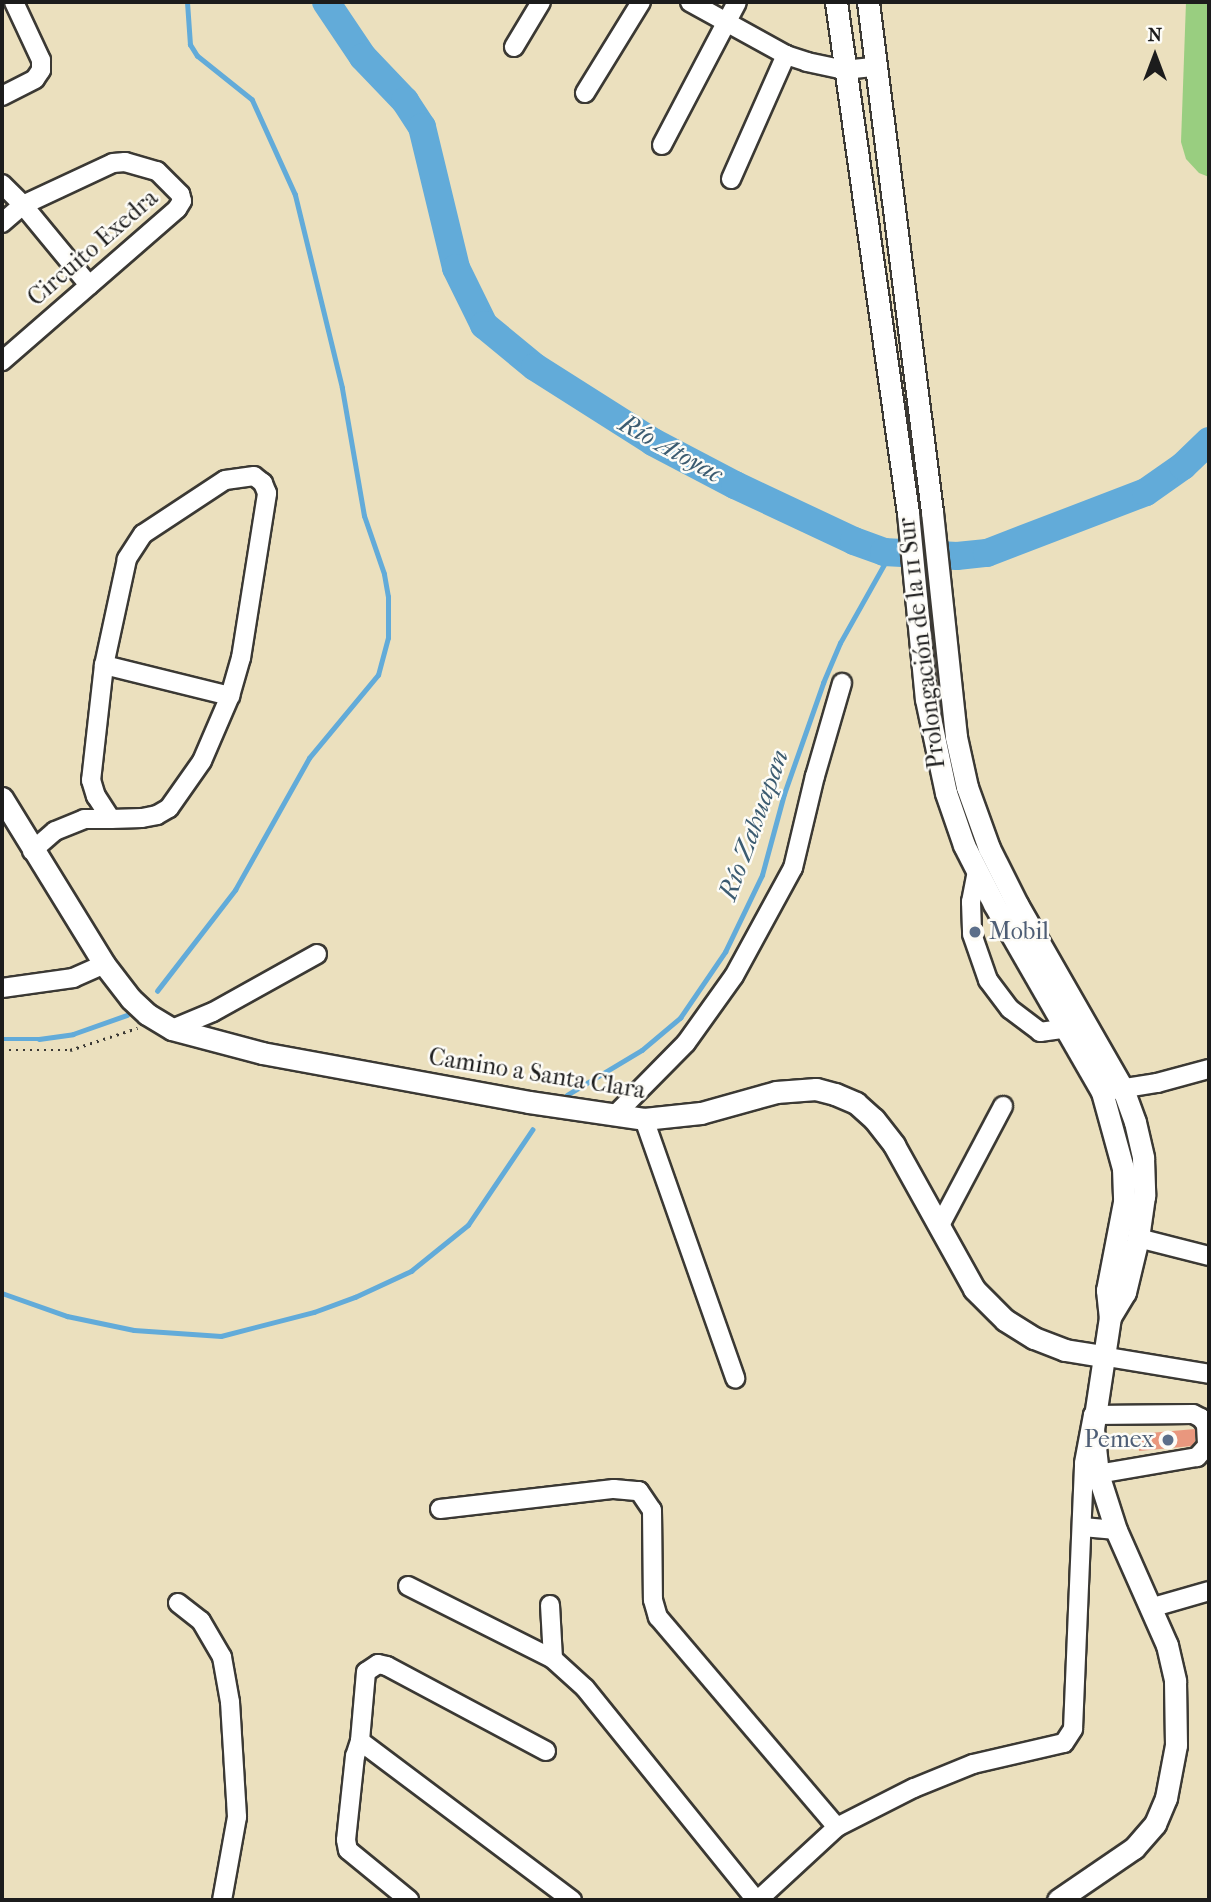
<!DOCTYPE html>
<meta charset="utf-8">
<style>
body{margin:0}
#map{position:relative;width:1211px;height:1902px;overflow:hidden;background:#ebe0be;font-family:"IM FELL French Canon",serif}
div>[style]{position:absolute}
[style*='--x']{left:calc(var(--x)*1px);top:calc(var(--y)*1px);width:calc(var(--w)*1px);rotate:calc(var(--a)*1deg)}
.green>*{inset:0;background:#99ce80}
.stream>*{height:4.5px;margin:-2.25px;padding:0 2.25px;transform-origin:2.25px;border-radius:2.25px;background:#62abd9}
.river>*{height:28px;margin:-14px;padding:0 14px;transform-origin:14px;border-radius:14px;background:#62abd9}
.building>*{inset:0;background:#e9977e}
.path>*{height:2.5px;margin-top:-1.25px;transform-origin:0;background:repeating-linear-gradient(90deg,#3b3934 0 2px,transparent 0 7px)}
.roads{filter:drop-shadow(2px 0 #3b3934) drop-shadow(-2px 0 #3b3934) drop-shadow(0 2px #3b3934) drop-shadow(0 -2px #3b3934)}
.minor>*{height:18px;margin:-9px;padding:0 9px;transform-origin:9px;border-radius:9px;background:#fff}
.major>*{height:21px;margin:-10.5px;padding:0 10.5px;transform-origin:10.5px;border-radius:10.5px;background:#fff}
.dots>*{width:19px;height:19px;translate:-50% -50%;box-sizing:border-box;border:4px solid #fdfcf7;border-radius:50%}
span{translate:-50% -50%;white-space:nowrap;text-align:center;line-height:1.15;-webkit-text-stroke:5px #fdfcf7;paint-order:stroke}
.street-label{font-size:24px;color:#1c1c1c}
.service-label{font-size:24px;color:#4e5e75}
.left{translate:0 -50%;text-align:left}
.right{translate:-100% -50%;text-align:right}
.water-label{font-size:26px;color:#3c5c71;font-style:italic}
.frame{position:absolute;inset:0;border:4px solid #1c1c1c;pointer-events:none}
.north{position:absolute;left:1120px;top:21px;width:70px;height:70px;-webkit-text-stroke:5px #fdfcf7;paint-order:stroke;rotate:0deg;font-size:19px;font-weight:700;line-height:28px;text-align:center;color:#1c1c1c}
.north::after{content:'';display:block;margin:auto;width:24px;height:32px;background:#1c1c1c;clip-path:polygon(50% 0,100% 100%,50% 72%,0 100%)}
</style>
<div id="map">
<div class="green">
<i style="clip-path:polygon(1186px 2px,1209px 2px,1209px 177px,1199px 173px,1186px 159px,1181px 142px)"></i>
</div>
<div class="stream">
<i style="--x:157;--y:991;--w:128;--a:-52.3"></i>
<i style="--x:235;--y:890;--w:151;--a:-60.7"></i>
<i style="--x:309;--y:758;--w:108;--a:-50.3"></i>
<i style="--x:378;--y:675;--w:38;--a:-75"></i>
<i style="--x:388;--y:638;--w:41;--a:-90"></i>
<i style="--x:388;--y:597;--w:23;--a:-100"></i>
<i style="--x:384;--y:574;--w:61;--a:-109"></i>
<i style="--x:364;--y:516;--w:130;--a:-99.8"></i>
<i style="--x:342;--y:388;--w:199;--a:-103.7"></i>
<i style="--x:295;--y:195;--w:104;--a:-114.4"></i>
<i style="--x:252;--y:100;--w:70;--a:-141.3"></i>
<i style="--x:197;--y:56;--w:13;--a:-122"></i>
<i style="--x:190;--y:45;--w:43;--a:-94"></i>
<i style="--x:2;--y:1039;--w:37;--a:0"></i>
<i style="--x:39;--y:1039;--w:34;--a:-8"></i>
<i style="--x:73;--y:1034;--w:57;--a:-19.4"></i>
<i style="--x:567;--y:1095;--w:87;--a:-31"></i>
<i style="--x:642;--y:1050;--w:50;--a:-40.1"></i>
<i style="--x:680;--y:1018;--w:80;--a:-55.7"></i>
<i style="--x:725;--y:952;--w:85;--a:-64.3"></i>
<i style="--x:762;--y:875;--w:84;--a:-74.8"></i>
<i style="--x:784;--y:794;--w:118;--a:-70.6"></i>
<i style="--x:823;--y:683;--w:43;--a:-67"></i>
<i style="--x:840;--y:643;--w:104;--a:-60.7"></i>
<i style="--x:2;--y:1293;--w:69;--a:19.5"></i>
<i style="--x:67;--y:1316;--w:68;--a:11.8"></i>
<i style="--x:134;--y:1330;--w:87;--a:3.9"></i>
<i style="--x:221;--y:1336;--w:96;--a:-14.5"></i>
<i style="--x:314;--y:1312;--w:44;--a:-20.1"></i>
<i style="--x:355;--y:1297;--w:62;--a:-24.9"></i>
<i style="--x:411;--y:1271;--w:73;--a:-38.9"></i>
<i style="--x:468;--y:1225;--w:115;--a:-56"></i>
</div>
<div class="river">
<i style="--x:326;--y:2;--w:66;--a:56.1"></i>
<i style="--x:363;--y:57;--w:61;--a:46.3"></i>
<i style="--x:405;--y:101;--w:31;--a:57"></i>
<i style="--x:422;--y:127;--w:145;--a:76.4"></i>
<i style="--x:456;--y:268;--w:64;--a:63.8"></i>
<i style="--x:484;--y:325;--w:66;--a:39.5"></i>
<i style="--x:535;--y:367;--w:140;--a:32.4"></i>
<i style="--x:653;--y:442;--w:93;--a:27.7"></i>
<i style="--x:735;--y:485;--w:132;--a:25.2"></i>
<i style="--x:854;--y:541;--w:32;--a:20"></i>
<i style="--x:884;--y:552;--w:73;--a:3.1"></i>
<i style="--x:957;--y:556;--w:30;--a:-6"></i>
<i style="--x:987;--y:553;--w:170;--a:-21"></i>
<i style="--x:1146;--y:492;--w:45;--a:-35.1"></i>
<i style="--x:1183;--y:466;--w:36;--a:-44"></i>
</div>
<div class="building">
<i style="clip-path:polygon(1195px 1429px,1195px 1442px,1192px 1446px,1139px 1451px,1138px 1434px)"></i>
</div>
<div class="path">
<i style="--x:2;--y:1050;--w:68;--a:0"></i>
<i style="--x:70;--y:1050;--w:71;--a:-18.2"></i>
</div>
<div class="roads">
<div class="minor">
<i style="--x:690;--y:2;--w:110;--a:28.9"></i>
<i style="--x:786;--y:55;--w:22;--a:18"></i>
<i style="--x:807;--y:62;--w:38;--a:12"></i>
<i style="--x:844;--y:70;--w:31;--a:-6"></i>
<i style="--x:514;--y:47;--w:52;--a:-59"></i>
<i style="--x:585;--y:93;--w:107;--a:-58.4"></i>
<i style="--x:2;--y:96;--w:37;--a:-27"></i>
<i style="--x:35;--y:79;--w:11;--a:-56"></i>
<i style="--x:41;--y:70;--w:10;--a:-90"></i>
<i style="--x:41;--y:60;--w:64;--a:-115"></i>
<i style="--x:662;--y:145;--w:161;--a:-62.3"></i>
<i style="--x:731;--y:179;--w:136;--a:-66.1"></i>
<i style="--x:2;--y:184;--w:30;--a:45"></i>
<i style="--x:23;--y:205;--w:104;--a:50.5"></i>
<i style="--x:2;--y:223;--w:28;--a:-41"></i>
<i style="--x:23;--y:205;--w:99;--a:-25"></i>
<i style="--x:113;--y:163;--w:12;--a:-5"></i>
<i style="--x:125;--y:162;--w:33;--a:16"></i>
<i style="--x:157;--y:171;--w:33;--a:45"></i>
<i style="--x:180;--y:194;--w:7;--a:74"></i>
<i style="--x:182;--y:201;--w:9;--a:122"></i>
<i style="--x:177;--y:209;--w:232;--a:139"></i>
<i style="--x:104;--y:665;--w:130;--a:13.8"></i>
<i style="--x:32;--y:851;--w:30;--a:-41"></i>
<i style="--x:55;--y:831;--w:31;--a:-22"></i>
<i style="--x:84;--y:819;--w:27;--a:0"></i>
<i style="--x:111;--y:819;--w:31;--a:-2"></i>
<i style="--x:142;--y:818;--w:15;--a:-11"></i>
<i style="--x:157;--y:815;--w:14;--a:-30"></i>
<i style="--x:169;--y:808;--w:57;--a:-54.9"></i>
<i style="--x:202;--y:761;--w:71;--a:-66.7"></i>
<i style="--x:230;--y:696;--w:40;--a:-74"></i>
<i style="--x:241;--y:658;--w:167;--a:-81"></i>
<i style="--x:267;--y:493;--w:11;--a:-112"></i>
<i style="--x:263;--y:483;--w:11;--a:-142"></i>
<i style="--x:254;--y:476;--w:29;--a:172"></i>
<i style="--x:225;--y:480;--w:98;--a:146.6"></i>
<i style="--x:143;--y:534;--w:30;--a:123"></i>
<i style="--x:127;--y:559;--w:108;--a:102.2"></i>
<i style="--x:104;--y:665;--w:116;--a:96.4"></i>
<i style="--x:91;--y:780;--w:17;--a:73"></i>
<i style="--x:96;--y:796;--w:27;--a:57"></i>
<i style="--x:977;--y:871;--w:32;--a:101"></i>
<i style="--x:971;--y:902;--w:32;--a:88"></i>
<i style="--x:972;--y:934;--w:49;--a:70.8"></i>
<i style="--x:988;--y:980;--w:36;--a:53"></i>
<i style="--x:1010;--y:1009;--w:38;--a:37"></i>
<i style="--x:1040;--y:1032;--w:36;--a:-8"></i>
<i style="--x:2;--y:988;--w:72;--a:-8"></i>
<i style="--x:73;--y:978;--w:34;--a:-24"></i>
<i style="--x:172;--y:1029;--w:44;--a:-22.5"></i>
<i style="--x:213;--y:1012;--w:119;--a:-29.1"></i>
<i style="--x:1113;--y:1090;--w:45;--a:-9"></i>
<i style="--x:1157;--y:1083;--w:54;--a:-15.1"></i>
<i style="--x:615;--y:1115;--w:101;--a:-45.4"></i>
<i style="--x:686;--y:1043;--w:82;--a:-54.4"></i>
<i style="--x:734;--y:976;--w:123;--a:-61.4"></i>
<i style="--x:793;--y:868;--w:95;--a:-76.6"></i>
<i style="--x:815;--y:776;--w:97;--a:-73.8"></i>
<i style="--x:644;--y:1119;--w:275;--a:70.6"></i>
<i style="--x:939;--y:1227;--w:137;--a:-62.1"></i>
<i style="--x:1138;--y:1238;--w:73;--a:14.2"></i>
<i style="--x:1102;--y:1356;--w:109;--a:9.5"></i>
<i style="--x:440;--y:1509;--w:175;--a:-6.6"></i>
<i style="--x:614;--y:1489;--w:25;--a:5"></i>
<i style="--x:639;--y:1491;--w:23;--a:56"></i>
<i style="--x:652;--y:1510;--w:90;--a:89.4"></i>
<i style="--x:653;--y:1600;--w:18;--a:74"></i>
<i style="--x:658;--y:1617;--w:276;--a:49.6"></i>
<i style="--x:1083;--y:1527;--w:33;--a:5"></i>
<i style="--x:408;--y:1586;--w:162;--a:26.7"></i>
<i style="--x:553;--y:1659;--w:43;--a:42.2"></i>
<i style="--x:585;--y:1688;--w:272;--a:51.1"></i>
<i style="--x:178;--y:1603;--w:29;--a:38"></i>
<i style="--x:201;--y:1621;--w:42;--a:59.7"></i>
<i style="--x:222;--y:1657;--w:46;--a:79.9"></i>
<i style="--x:230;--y:1702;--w:115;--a:86.5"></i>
<i style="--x:237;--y:1817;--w:84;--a:100.2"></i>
<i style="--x:550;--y:1605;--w:54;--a:86.8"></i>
<i style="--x:1150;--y:1608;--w:61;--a:-16.1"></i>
<i style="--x:360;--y:1741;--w:16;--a:108"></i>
<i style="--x:355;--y:1756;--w:84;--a:96.1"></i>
<i style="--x:346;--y:1840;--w:10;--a:79"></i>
<i style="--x:348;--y:1850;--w:79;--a:39.3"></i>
<i style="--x:546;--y:1751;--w:180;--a:-151.9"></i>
<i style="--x:387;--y:1666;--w:9;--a:-167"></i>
<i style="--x:378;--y:1664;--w:14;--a:146"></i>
<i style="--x:366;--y:1672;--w:69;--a:95"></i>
<i style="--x:360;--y:1741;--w:265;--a:36.9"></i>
<i style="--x:758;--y:1900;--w:108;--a:-42.7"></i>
<i style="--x:837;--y:1827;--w:86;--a:-26.9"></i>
<i style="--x:914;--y:1788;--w:64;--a:-22.1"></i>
<i style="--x:973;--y:1764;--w:93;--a:-13"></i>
<i style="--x:1064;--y:1743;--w:17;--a:-57"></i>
<i style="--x:1073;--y:1729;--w:266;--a:-87.6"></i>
<i style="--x:1084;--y:1463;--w:49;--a:-79.4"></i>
<i style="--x:1093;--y:1415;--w:100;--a:-0.6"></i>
<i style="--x:1193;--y:1414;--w:9;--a:27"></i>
<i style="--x:1201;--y:1418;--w:9;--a:54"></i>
<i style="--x:1206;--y:1425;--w:21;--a:87"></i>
<i style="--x:1207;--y:1446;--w:15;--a:132"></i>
<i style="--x:1197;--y:1457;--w:100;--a:170.3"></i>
</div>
<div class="major">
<i style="--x:836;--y:2;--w:516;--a:81.98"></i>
<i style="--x:908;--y:513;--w:187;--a:84.5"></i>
<i style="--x:926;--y:699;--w:96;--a:78"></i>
<i style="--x:946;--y:793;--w:55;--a:70.9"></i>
<i style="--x:964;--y:845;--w:66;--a:63"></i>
<i style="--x:994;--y:904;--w:217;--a:60.1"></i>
<i style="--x:1102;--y:1092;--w:79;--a:74.6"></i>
<i style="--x:1123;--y:1168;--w:34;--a:88"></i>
<i style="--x:1124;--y:1202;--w:90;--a:100.9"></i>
<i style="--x:1107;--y:1290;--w:27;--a:84"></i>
<i style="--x:1110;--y:1317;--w:113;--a:98.6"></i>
<i style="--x:1093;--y:1429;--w:45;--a:83.7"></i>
<i style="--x:1098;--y:1474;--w:59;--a:72.2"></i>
<i style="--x:1116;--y:1530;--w:126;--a:66.1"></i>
<i style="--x:1167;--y:1645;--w:37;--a:77"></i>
<i style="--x:1175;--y:1681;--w:64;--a:89.1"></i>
<i style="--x:1176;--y:1745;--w:54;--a:100.7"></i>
<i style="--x:1166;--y:1798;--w:28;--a:113"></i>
<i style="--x:1155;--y:1824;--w:32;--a:131"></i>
<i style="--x:1134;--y:1848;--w:92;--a:145.6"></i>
<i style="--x:868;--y:2;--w:514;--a:82.85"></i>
<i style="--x:932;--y:512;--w:226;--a:83.9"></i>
<i style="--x:956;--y:737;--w:51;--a:77.6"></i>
<i style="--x:967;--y:787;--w:65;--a:70.2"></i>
<i style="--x:989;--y:848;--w:63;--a:63.4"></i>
<i style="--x:1017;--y:904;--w:213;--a:60.2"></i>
<i style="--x:1123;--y:1089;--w:35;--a:70"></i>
<i style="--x:1135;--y:1122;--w:37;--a:77"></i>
<i style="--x:1143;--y:1158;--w:38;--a:88"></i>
<i style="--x:1144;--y:1196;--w:42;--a:98.1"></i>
<i style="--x:1138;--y:1238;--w:56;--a:103.5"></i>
<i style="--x:1125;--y:1292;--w:29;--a:121"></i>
<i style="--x:2;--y:798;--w:195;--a:58.4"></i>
<i style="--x:104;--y:964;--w:44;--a:52.4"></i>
<i style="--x:131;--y:999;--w:22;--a:43"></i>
<i style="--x:147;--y:1014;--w:29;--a:31"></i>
<i style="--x:172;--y:1029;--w:93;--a:14.9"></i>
<i style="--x:262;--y:1053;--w:271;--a:10.4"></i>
<i style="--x:529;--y:1102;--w:116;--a:8.4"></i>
<i style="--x:644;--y:1119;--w:57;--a:-6"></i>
<i style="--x:701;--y:1113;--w:78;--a:-15.6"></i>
<i style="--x:776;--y:1092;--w:40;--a:-4.3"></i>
<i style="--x:816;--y:1089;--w:20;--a:15"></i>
<i style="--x:835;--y:1094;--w:23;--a:23"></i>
<i style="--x:856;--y:1103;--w:24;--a:42"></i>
<i style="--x:874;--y:1119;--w:33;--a:52"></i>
<i style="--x:894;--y:1145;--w:165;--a:60.9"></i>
<i style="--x:974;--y:1289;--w:44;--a:45"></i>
<i style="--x:1005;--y:1320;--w:34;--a:32"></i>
<i style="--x:1034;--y:1338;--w:33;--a:21"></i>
<i style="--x:1065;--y:1350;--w:37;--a:9"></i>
</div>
</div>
<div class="dots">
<i style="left:975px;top:932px;background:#5c6f8a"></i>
<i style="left:1168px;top:1440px;background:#5c6f8a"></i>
</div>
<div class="street-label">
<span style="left:93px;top:248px;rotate:-41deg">Circuito Exedra</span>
<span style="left:922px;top:643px;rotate:-97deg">Prolongación de la 11 Sur</span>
<span style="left:537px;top:1074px;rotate:9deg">Camino a Santa Clara</span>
</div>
<div class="service-label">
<span class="left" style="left:989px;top:932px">Mobil</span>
<span class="right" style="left:1154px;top:1440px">Pemex</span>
</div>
<div class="water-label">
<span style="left:671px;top:449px;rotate:29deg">Río Atoyac</span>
<span style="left:754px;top:825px;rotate:-70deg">Río Zahuapan</span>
</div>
<div class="frame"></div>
<div class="north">N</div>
</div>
